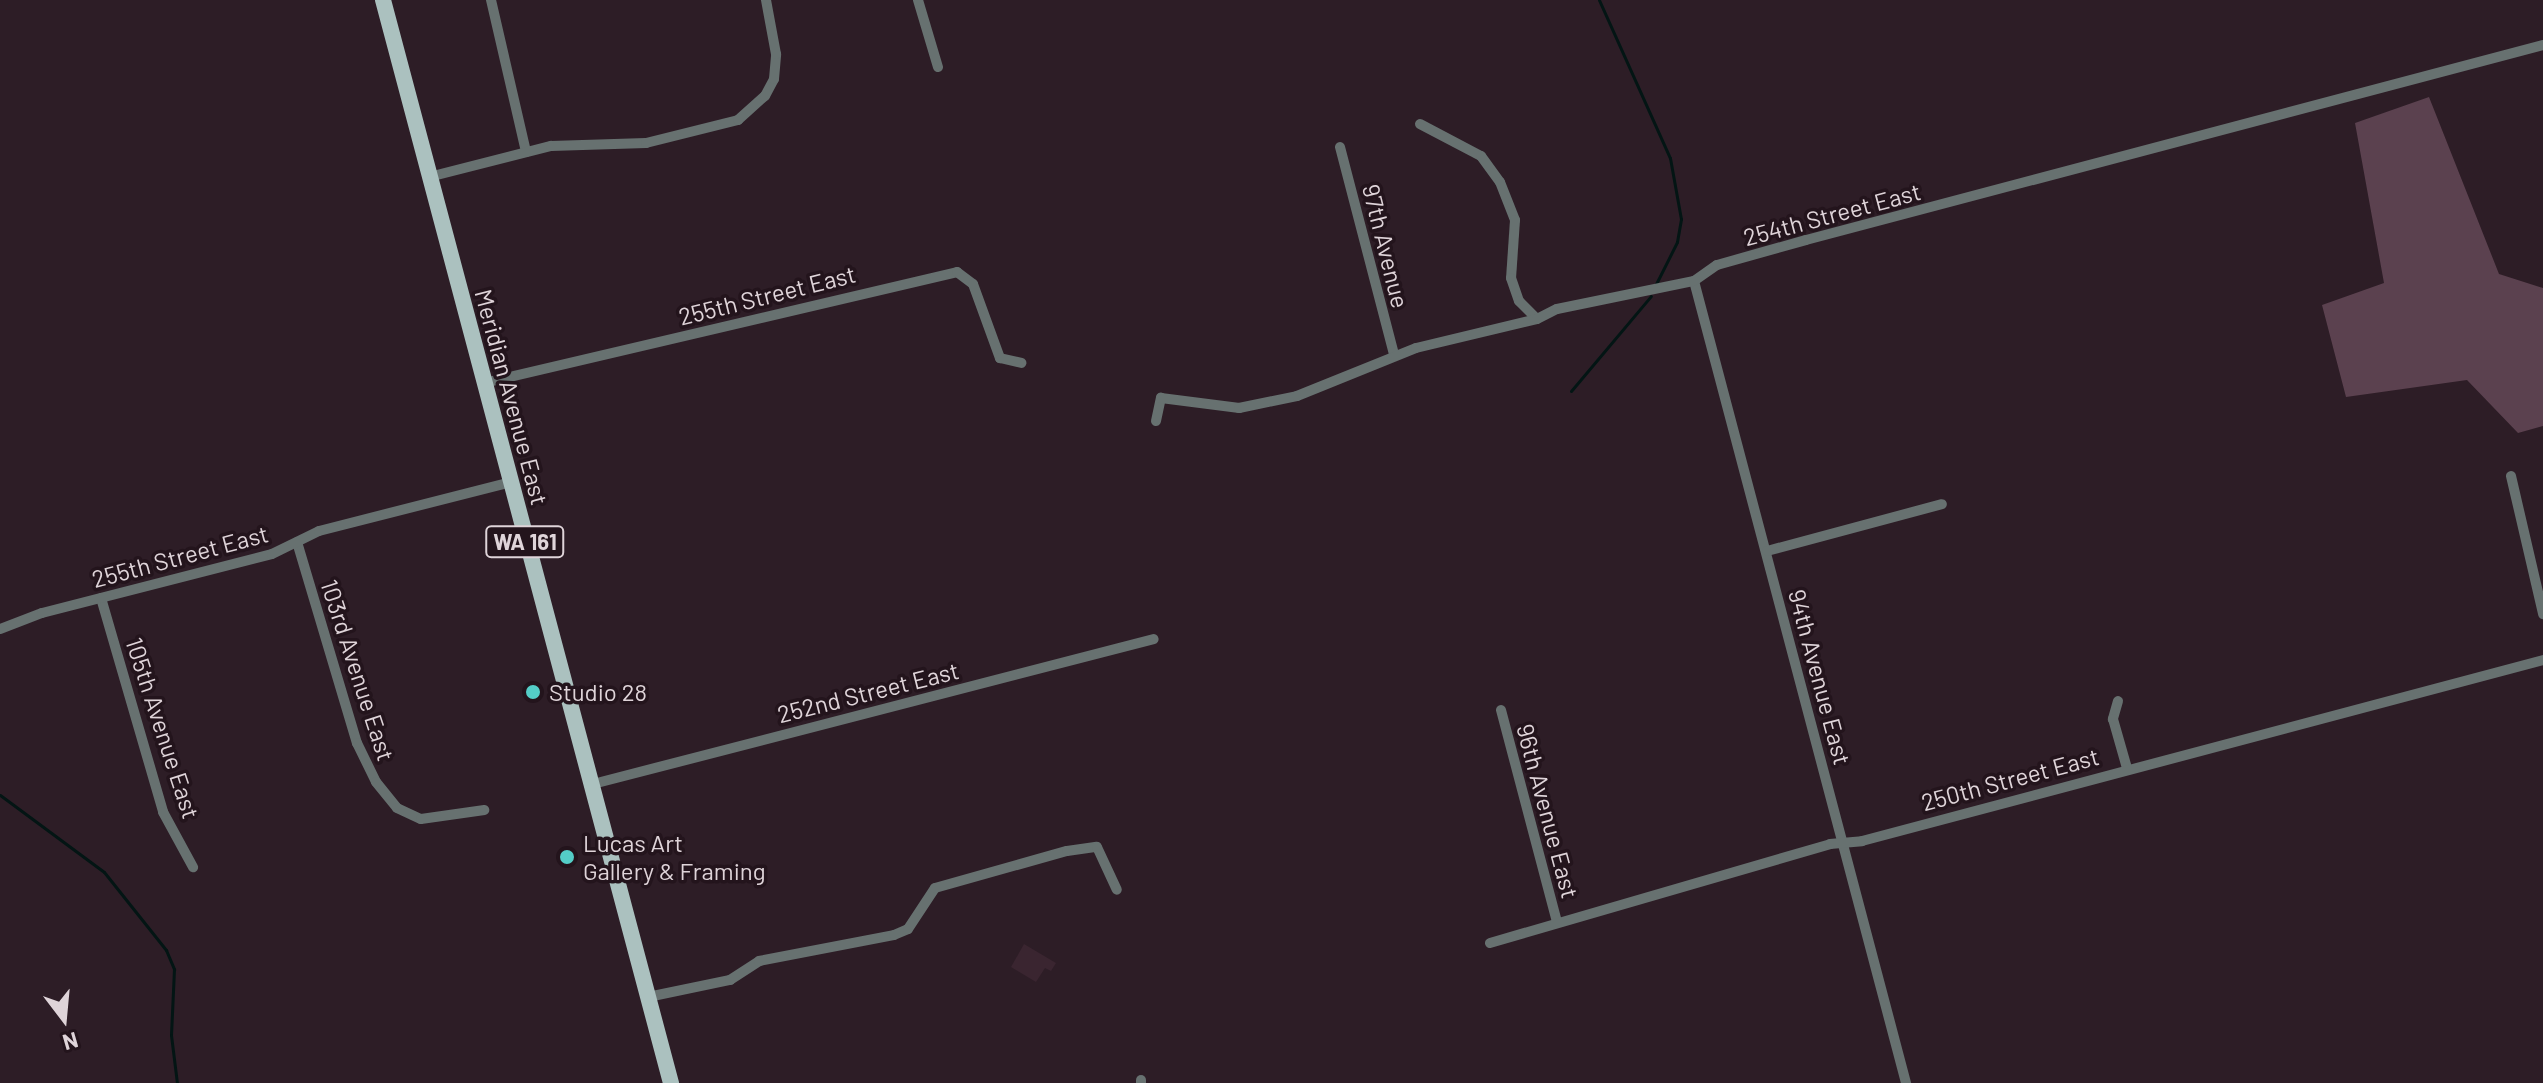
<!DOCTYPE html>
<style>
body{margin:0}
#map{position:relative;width:2543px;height:1083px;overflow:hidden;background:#2d1d26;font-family:Barlow,sans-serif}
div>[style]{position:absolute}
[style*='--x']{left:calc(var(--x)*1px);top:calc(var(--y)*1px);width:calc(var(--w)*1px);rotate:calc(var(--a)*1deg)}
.built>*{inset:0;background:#3a2530}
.green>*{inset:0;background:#5b414f}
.stream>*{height:3px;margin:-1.5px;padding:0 1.5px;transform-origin:1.5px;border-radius:1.5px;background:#031514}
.minor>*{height:10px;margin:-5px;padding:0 5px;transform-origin:5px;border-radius:5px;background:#677170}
.primary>*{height:16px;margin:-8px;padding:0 8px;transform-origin:8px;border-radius:8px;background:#abc1bf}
.dots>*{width:22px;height:22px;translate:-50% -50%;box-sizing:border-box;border:4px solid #23141c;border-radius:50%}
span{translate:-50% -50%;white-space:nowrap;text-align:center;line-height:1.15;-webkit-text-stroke:7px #23141c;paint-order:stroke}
.shield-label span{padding:2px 6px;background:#23141c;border:2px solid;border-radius:6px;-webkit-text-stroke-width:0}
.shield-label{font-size:22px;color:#dfd4d9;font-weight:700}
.street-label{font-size:24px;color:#dfd4d9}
.poi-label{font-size:24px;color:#dfd4d9}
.left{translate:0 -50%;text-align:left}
.north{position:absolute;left:24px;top:979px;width:80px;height:80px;-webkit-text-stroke:6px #23141c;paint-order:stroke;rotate:164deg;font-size:22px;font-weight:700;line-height:32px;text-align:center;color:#dfd4d9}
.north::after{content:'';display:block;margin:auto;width:28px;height:36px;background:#dfd4d9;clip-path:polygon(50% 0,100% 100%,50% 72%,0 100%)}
</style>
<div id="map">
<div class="built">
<i style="clip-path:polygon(1024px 944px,1056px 963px,1051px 971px,1045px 968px,1036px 982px,1011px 967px)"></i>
</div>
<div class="green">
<i style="clip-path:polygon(2429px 97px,2499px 274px,2543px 288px,2543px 426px,2518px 433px,2467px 380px,2346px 397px,2322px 305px,2384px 283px,2355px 123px)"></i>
</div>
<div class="stream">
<i style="--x:1599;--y:0;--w:173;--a:65.8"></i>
<i style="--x:1670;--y:158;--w:62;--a:79.8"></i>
<i style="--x:1681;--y:219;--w:23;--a:100"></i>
<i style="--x:1677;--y:242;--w:47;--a:116.6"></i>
<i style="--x:1571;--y:391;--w:124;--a:-49.9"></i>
<i style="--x:0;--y:795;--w:129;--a:36.5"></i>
<i style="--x:104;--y:872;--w:100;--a:51.5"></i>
<i style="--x:166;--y:950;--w:21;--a:67"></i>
<i style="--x:174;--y:969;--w:66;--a:92.6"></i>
<i style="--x:171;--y:1035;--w:48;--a:82.9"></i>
</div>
<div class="minor">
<i style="--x:491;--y:0;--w:156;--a:77"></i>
<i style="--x:918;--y:0;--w:70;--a:73.4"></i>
<i style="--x:1420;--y:124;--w:69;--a:27.7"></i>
<i style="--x:1481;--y:156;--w:32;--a:54"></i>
<i style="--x:1500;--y:182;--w:41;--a:68.5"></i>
<i style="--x:1515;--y:220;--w:58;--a:93.9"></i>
<i style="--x:1511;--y:278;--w:24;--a:71"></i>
<i style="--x:1519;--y:301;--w:25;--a:45"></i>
<i style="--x:1340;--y:147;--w:215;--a:75.4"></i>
<i style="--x:429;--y:177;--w:126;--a:-14.3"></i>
<i style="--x:551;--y:146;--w:95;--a:-1.8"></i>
<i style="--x:646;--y:143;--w:95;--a:-14"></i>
<i style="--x:738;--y:120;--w:36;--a:-42"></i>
<i style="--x:765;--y:96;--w:19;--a:-62"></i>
<i style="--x:774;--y:79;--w:25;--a:-85"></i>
<i style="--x:776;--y:54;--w:55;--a:-100.5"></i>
<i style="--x:1694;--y:281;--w:830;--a:75.19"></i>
<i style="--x:484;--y:383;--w:486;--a:-13.2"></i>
<i style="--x:957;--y:272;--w:20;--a:37"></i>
<i style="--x:973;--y:284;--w:79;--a:70"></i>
<i style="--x:1000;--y:358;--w:22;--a:13"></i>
<i style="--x:1156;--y:421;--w:24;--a:-78"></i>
<i style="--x:1161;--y:398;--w:79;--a:7.3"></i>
<i style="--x:1239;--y:408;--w:59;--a:-11.7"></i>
<i style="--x:1297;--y:396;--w:128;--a:-22"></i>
<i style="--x:1416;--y:348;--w:124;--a:-13.5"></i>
<i style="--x:1537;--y:319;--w:22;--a:-27"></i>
<i style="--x:1557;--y:309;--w:140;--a:-11.6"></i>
<i style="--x:1694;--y:281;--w:28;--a:-35"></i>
<i style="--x:1717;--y:265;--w:92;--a:-15.7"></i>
<i style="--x:1806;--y:240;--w:762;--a:-14.82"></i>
<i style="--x:2511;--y:476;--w:142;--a:76.9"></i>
<i style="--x:297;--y:542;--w:210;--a:73.4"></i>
<i style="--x:357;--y:743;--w:43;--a:64"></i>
<i style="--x:376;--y:782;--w:33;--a:51"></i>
<i style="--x:397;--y:808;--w:26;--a:25"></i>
<i style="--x:421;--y:819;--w:64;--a:-8.1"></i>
<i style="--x:1767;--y:551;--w:181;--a:-15"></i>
<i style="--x:101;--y:598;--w:223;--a:73.8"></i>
<i style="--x:163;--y:812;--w:63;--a:61.4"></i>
<i style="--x:0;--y:629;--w:45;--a:-20.9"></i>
<i style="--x:42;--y:613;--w:237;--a:-14.4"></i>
<i style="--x:272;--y:554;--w:52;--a:-26.1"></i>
<i style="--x:319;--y:531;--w:195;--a:-14.3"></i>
<i style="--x:2118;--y:701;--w:19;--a:106"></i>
<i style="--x:2113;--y:719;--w:51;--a:74.1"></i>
<i style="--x:1501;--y:710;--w:219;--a:75.2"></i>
<i style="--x:593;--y:784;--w:579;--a:-14.49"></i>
<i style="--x:1490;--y:943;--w:354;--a:-16.2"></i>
<i style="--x:1830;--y:844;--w:32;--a:-5"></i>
<i style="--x:1862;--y:841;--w:705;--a:-14.88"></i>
<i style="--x:648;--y:997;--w:84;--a:-11.7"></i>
<i style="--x:730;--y:980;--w:35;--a:-33"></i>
<i style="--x:759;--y:961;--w:137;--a:-10.9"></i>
<i style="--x:894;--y:935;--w:15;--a:-23"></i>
<i style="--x:908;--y:929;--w:49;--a:-56.6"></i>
<i style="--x:935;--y:888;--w:137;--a:-15.7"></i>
<i style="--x:1067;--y:851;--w:30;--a:-8"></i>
<i style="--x:1097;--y:847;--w:47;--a:65.1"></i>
<i style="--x:1141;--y:1080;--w:3;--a:90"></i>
</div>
<div class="primary">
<i style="--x:383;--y:0;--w:1121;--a:75.11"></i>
</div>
<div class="dots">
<i style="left:533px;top:692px;background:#54cdc7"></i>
<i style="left:567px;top:857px;background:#54cdc7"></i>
</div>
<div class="shield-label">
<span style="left:525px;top:542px">WA 161</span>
</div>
<div class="street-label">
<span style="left:1832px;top:214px;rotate:-15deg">254th Street East</span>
<span style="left:1386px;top:246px;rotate:76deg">97th Avenue</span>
<span style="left:767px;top:295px;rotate:-14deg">255th Street East</span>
<span style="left:512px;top:397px;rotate:75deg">Meridian Avenue East</span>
<span style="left:180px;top:556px;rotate:-15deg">255th Street East</span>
<span style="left:358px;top:670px;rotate:72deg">103rd Avenue East</span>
<span style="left:1820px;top:677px;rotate:75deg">94th Avenue East</span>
<span style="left:868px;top:692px;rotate:-14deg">252nd Street East</span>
<span style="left:163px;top:728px;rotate:72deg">105th Avenue East</span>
<span style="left:2010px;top:779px;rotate:-15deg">250th Street East</span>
<span style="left:1548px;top:811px;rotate:75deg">96th Avenue East</span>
</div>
<div class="poi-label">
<span class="left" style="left:549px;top:692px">Studio 28</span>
<span class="left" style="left:583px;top:857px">Lucas Art<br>Gallery &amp; Framing</span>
</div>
<div class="north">N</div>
</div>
